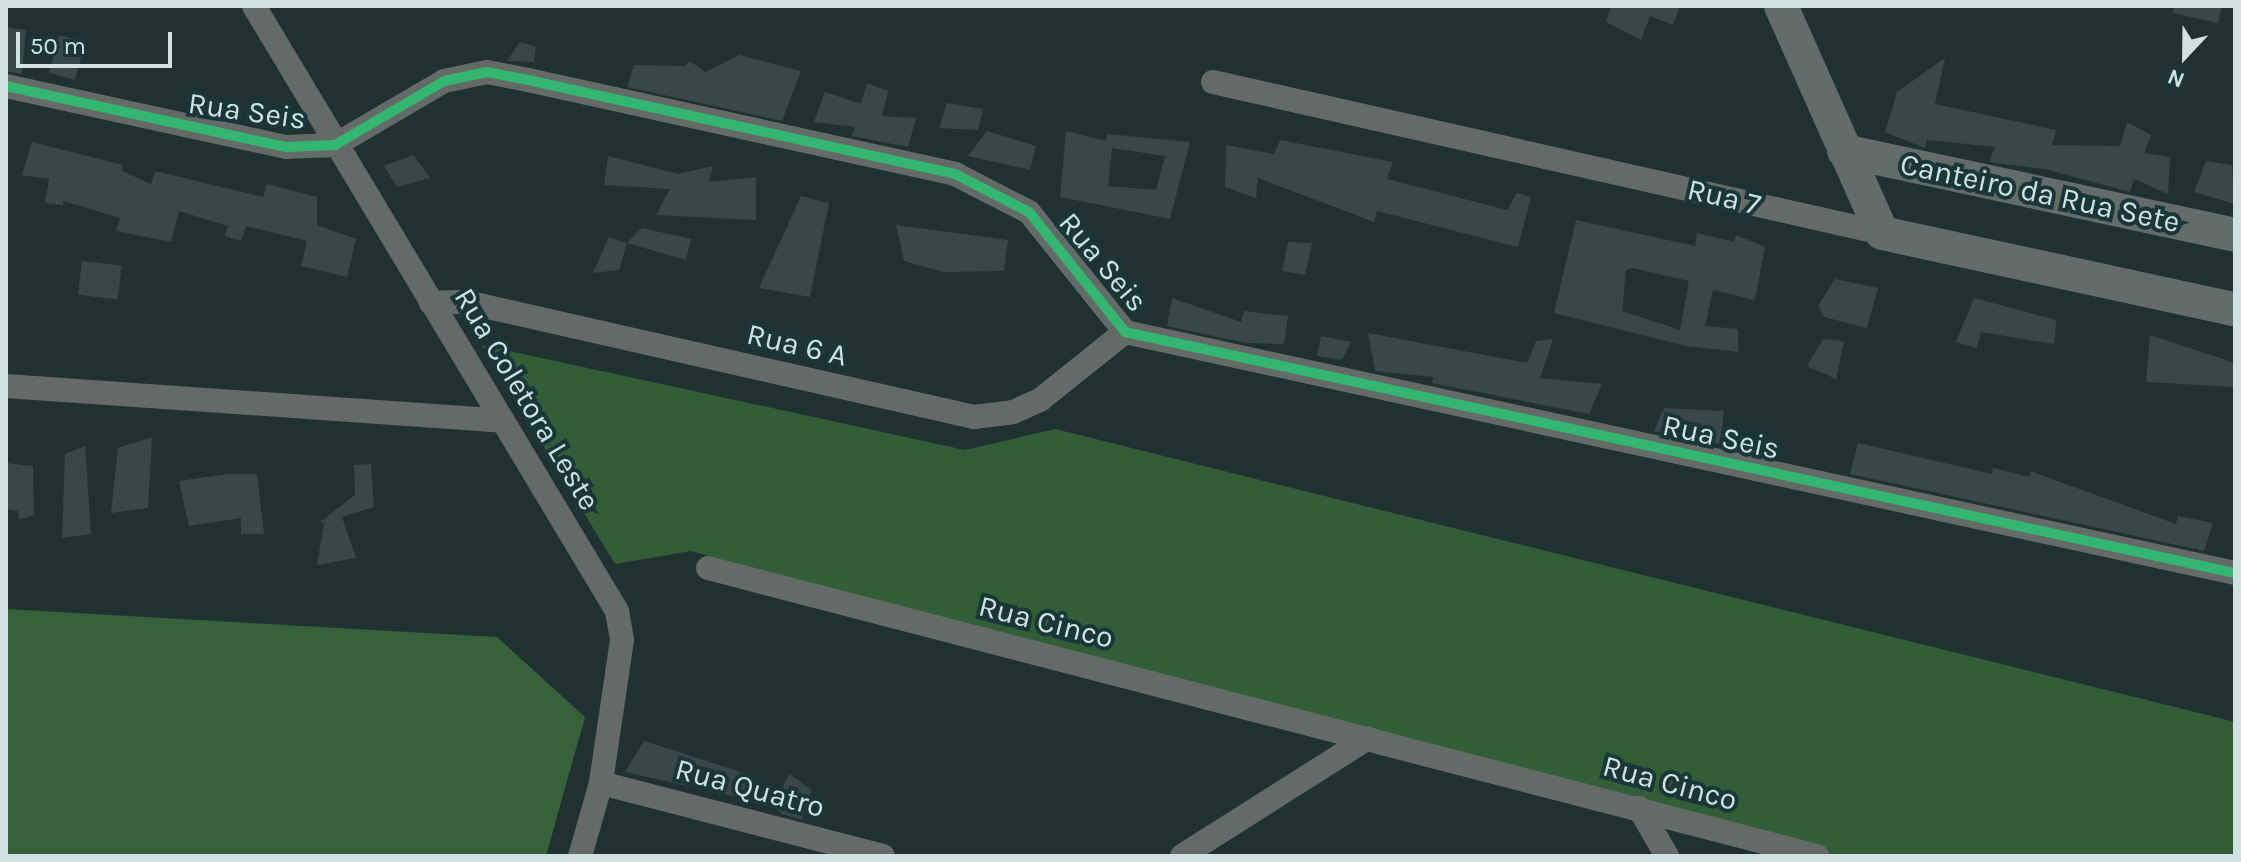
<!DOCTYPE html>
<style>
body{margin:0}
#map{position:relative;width:2241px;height:862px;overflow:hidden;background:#203131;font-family:Karla,sans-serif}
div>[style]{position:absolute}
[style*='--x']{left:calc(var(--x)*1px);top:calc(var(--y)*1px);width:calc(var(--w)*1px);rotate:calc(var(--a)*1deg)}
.green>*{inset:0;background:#325e37}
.forest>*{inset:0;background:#36623b}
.building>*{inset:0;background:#3a4749;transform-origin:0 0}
.street>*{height:24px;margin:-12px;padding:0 12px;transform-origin:12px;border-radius:12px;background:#636a68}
.secondary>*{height:34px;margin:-17px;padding:0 17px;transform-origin:17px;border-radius:17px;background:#636c6b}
.cycleway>*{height:10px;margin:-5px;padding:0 5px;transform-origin:5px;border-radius:5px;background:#33b770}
span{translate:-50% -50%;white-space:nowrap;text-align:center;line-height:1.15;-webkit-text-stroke:8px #193738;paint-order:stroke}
.street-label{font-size:30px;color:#d0e1e1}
.frame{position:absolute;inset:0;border:8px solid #d0e1e1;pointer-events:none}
.north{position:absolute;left:2145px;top:16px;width:80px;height:80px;-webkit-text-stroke:6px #193738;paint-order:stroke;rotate:202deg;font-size:22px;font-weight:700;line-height:32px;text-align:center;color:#d0e1e1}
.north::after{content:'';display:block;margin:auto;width:28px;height:36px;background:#d0e1e1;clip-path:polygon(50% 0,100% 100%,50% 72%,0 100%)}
.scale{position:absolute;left:16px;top:32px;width:156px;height:36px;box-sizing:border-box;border:4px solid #d0e1e1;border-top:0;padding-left:10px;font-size:24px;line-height:28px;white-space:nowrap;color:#d0e1e1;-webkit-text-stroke:6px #193738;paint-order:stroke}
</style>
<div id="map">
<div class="green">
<i style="clip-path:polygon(482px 345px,965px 450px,1055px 429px,2235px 722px,2235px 856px,1803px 856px,691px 551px,615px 564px)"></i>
</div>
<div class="forest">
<i style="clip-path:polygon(6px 609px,497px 637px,585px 717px,546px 856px,6px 856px)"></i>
</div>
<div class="building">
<i style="clip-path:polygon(1611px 6px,1680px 6px,1673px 25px,1650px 16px,1641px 40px,1606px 22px)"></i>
<i style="clip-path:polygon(2174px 6px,2222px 6px,2218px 23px,2173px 13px)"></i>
<i style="clip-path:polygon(6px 27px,26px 30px,22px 74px,6px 71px)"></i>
<i style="left:59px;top:35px;width:27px;height:39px;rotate:15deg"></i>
<i style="clip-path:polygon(520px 42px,536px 47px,534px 62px,507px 61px)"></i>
<i style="clip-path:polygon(739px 55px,801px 71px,782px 121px,627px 87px,634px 65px,685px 66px,690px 61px,705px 72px)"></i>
<i style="clip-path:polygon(1945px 58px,1935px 104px,2056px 130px,2052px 145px,2120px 146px,2127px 122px,2151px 135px,2144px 153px,2170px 157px,2168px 194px,2134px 179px,2130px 192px,2045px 169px,1989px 162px,1995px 147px,1927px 140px,1925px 148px,1885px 132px,1897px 92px)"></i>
<i style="clip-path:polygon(867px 83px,888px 91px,882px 116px,916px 118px,908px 147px,852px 136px,855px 127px,814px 122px,825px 92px,861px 104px)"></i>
<i style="clip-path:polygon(947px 103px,983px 109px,978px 130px,939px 128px)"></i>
<i style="clip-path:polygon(987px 131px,1036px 146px,1030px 170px,968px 156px)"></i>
<i style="clip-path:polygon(evenodd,1066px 131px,1106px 141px,1107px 134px,1190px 142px,1170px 219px,1060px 197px,1066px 131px,1112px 148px,1165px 156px,1156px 190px,1108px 186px,1112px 148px)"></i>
<i style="clip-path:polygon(1280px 140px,1393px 162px,1387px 179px,1507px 210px,1517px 193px,1531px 197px,1518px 247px,1377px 211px,1374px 222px,1258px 178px,1256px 198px,1225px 187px,1226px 145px,1274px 154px)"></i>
<i style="clip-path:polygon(32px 142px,123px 165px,122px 171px,151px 184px,155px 171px,263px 197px,267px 184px,317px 197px,317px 225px,356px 239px,347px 277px,301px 266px,307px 241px,246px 226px,241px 241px,225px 236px,228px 226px,179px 211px,171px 242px,116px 231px,120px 218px,63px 201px,63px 205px,45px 203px,49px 179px,22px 175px)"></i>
<i style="clip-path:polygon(413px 155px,430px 178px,397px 187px,384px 166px)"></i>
<i style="clip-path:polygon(608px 156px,678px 174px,713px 166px,709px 182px,756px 177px,756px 220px,656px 215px,670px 189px,604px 185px)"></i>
<i style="clip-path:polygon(2206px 161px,2232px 165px,2235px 204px,2194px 192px)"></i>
<i style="clip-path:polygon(801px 196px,829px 203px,810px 297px,759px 288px)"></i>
<i style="clip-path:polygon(evenodd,1576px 220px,1695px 246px,1697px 233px,1734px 242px,1736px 235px,1765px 247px,1755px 300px,1713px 290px,1705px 326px,1738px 329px,1738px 352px,1686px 346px,1554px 313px,1576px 220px,1632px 268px,1689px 281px,1680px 330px,1622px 311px,1626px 270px,1632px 268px)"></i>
<i style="clip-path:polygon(896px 225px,1008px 240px,1004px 271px,944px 272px,904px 261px)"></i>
<i style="clip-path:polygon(642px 228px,691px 239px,686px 260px,627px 243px)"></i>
<i style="clip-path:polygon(609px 237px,627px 243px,619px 270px,593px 273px)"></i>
<i style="clip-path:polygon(1288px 242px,1312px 243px,1305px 275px,1282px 271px)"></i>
<i style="left:82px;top:261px;width:40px;height:34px;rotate:7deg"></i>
<i style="clip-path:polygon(1835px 279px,1878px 288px,1867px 328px,1824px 317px,1818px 306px)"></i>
<i style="clip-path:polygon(1172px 298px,1241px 322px,1244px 311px,1288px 316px,1284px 344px,1246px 343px,1167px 326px)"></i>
<i style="clip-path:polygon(1974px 298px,2056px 320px,2054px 344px,1981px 332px,1977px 348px,1956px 342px)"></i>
<i style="clip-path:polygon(1368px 333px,1527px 363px,1536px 341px,1553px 339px,1540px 378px,1602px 384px,1589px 414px,1432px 383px,1433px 377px,1375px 371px)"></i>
<i style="clip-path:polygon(2150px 335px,2235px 363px,2235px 387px,2146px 382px)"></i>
<i style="clip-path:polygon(1321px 336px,1351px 342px,1342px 360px,1317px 356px)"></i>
<i style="clip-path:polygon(1823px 339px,1844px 341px,1836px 379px,1807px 366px)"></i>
<i style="clip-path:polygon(1664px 408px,1724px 411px,1720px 444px,1654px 431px)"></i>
<i style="clip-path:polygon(152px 437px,148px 508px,111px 513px,118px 448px)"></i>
<i style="clip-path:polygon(1858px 443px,1992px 474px,1993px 468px,2030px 477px,2030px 471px,2176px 524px,2178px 516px,2213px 523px,2204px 551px,1850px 474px)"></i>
<i style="clip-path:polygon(85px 446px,91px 534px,62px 538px,65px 454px)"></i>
<i style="clip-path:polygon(6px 463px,33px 466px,34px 515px,19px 520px,18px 511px,6px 509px)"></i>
<i style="clip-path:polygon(371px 464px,374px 507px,342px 517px,356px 558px,317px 565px,324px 523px,320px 522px,355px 495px,354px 465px)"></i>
<i style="clip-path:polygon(228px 474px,257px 474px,264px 534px,241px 534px,241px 518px,189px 526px,179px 481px)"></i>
<i style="clip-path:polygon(644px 741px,750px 775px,750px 800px,625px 772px)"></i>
<i style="clip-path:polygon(789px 774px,812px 790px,802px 820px,782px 814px,774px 805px)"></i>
</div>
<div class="street">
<i style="--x:254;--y:6;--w:706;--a:59.04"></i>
<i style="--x:617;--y:611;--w:29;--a:80"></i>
<i style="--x:622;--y:640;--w:145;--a:98.4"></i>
<i style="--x:601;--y:783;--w:76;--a:106"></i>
<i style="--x:1213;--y:82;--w:686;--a:12.72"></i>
<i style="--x:6;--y:86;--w:287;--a:12.3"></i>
<i style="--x:286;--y:147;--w:49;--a:-2.3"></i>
<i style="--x:335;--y:145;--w:126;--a:-30.4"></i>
<i style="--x:444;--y:81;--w:44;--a:-11.8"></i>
<i style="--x:487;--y:72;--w:42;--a:11"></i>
<i style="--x:528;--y:80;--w:437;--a:12.4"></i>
<i style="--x:955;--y:174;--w:83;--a:27.2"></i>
<i style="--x:1029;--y:212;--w:154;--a:51.3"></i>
<i style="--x:1125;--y:332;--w:1136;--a:12.25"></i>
<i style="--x:431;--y:303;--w:35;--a:-2"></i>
<i style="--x:466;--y:302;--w:521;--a:12.76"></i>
<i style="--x:974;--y:417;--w:39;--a:-7"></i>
<i style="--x:1013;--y:412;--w:30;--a:-24"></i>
<i style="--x:1040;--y:400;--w:109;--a:-38.7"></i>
<i style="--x:6;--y:386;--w:498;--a:4"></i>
<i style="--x:708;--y:568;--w:1146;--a:14.56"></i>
<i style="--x:601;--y:783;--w:291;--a:14.5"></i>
<i style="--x:1639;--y:808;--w:56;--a:59.7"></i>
<i style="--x:1182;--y:856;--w:220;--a:-32.4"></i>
</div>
<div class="secondary">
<i style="--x:1781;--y:6;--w:248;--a:66"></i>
<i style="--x:1882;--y:233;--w:361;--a:12.2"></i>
<i style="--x:1844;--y:151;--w:400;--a:12.1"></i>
</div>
<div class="cycleway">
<i style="--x:6;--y:86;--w:287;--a:12.3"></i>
<i style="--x:286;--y:147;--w:49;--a:-2.3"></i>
<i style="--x:335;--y:145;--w:126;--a:-30.4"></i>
<i style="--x:444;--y:81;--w:44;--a:-11.8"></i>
<i style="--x:487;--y:72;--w:42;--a:11"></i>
<i style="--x:528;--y:80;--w:437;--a:12.4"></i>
<i style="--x:955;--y:174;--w:83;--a:27.2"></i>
<i style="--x:1029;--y:212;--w:154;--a:51.3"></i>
<i style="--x:1125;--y:332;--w:1136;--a:12.25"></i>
</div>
<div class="street-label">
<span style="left:247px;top:111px;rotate:8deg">Rua Seis</span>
<span style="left:2040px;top:193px;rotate:12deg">Canteiro da Rua Sete</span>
<span style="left:1724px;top:197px;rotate:13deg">Rua 7</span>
<span style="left:1103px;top:262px;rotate:50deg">Rua Seis</span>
<span style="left:797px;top:345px;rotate:13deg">Rua 6 A</span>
<span style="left:527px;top:399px;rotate:59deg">Rua Coletora Leste</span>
<span style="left:1721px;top:437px;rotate:12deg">Rua Seis</span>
<span style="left:1046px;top:622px;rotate:14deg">Rua Cinco</span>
<span style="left:1670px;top:783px;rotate:15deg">Rua Cinco</span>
<span style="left:750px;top:788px;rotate:15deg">Rua Quatro</span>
</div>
<div class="frame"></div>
<div class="north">N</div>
<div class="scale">50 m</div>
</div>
